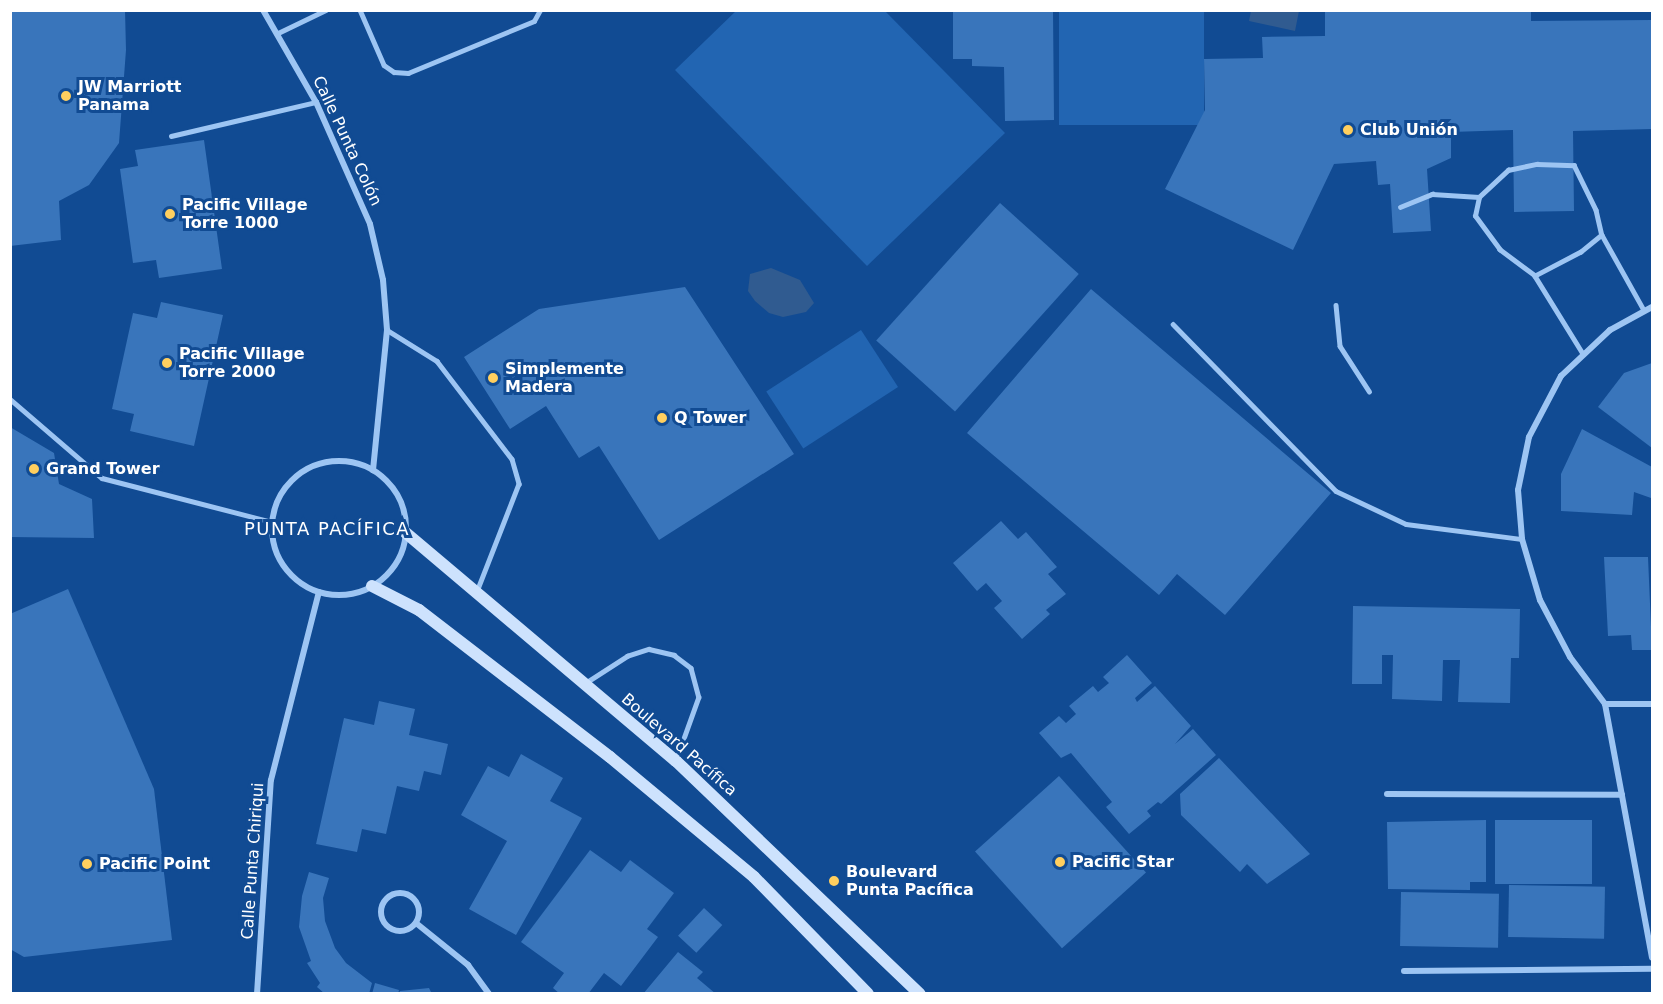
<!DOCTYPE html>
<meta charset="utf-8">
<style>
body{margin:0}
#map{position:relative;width:1663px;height:1004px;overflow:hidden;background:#114b93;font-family:"DejaVu Sans",sans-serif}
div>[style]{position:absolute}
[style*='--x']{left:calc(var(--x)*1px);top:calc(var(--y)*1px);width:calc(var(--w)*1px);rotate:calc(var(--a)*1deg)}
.green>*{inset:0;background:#2265b2;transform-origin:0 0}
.water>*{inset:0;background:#305b90}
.building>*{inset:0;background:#3975bb;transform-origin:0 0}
.lane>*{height:4.5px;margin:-2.25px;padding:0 2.25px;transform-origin:2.25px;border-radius:2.25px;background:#9dc5f3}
.street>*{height:6px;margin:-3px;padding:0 3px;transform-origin:3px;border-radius:3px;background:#9dc5f3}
.street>.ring{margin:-3px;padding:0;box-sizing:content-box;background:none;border:6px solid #9dc5f3;border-radius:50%}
.secondary>*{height:12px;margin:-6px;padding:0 6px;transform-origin:6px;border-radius:6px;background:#cde2fd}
.dots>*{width:16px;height:16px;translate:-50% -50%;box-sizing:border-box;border:3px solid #114b93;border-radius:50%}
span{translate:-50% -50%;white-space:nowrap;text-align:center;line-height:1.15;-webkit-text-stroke:6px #114b93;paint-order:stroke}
.poi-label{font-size:16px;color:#fff;font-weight:700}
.left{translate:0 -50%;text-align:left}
.street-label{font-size:16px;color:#fff}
.neighbourhood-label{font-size:18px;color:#fff;letter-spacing:1.5px}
.frame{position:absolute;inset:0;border:12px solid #fff;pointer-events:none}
</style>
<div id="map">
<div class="green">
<i style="clip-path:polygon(737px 10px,885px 11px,1005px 133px,867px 266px,675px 70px)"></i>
<i style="left:1059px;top:11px;width:145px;height:114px"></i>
<i style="left:861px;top:330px;width:68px;height:113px;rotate:57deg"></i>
</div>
<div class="water">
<i style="clip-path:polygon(1251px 11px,1251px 10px,1299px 11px,1295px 31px,1249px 21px)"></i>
<i style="clip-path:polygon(771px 268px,800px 280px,814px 303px,806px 312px,783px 317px,769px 313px,755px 301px,748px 291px,750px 274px)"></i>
</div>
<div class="building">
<i style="clip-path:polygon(10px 10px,125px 10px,126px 50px,119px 143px,89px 185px,59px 201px,61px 240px,10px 246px)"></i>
<i style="clip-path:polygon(953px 10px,1053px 10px,1054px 120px,1005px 121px,1004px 67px,972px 66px,972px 59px,953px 59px)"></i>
<i style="clip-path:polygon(1325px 10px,1531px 10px,1531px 21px,1652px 20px,1652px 129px,1573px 131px,1574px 211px,1514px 212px,1513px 130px,1451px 132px,1451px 158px,1427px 169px,1431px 231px,1393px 233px,1390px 184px,1378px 185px,1376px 161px,1334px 164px,1293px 250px,1165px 189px,1205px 110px,1204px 59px,1263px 58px,1262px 37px,1325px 36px)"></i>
<i style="clip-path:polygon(204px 140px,222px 269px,159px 278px,156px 260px,133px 263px,120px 169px,138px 166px,135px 150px)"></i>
<i style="left:1000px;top:203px;width:106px;height:185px;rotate:42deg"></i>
<i style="clip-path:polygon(685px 287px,794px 454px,659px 540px,599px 446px,579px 458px,546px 406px,510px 429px,464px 357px,539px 309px)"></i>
<i style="clip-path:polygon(1091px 289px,1331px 493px,1225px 615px,1177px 574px,1159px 595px,967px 433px)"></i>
<i style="clip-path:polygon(161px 302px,223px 315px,194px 446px,130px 431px,134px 414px,112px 409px,133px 313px,157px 318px)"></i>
<i style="clip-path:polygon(1652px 363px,1652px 448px,1598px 407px,1624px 373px)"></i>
<i style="clip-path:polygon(10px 427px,54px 453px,59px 484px,92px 499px,94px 538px,10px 537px)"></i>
<i style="clip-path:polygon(1582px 429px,1652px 467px,1651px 498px,1634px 492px,1632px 515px,1561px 511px,1561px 474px)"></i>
<i style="clip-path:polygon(1001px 521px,1018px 539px,1026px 532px,1057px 567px,1048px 574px,1066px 594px,1046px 610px,1050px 614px,1022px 639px,994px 608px,1002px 601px,986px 583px,977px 591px,953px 563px)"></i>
<i style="clip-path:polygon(1604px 557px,1648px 557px,1652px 650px,1632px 650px,1631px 635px,1608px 636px)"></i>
<i style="clip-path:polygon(68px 589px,154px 789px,172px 940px,24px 957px,10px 949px,10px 614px)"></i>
<i style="clip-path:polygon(1353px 606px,1520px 609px,1519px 658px,1511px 658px,1510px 703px,1458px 702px,1460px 660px,1443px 660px,1442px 701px,1392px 699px,1393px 655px,1382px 655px,1382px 684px,1352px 684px)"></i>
<i style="clip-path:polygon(1127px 655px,1152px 683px,1135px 698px,1137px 702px,1155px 686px,1191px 726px,1175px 744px,1193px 729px,1216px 755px,1161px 804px,1158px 802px,1147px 811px,1151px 816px,1129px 834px,1106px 807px,1112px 802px,1071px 753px,1061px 758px,1039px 733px,1059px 716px,1066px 723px,1076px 714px,1069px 706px,1093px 686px,1098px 692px,1109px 683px,1103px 677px)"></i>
<i style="clip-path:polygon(379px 701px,415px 709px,409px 735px,448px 744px,441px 775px,424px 771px,419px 791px,397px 786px,386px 834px,362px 829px,357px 852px,316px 844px,344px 718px,374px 725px)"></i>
<i style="clip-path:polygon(521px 754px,563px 778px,550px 801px,582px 818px,516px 935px,469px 909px,507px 841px,461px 815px,488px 766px,509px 777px)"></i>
<i style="clip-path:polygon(1219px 758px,1310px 854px,1267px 884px,1247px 864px,1240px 872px,1181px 815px,1180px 794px)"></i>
<i style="left:1059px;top:776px;width:130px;height:113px;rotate:48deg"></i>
<i style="clip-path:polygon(1486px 820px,1486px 882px,1470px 882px,1470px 890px,1388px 889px,1387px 822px)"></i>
<i style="left:1495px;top:820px;width:97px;height:64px"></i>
<i style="clip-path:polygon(590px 850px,621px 872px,630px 860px,674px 893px,647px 929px,658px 937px,621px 986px,604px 973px,588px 994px,560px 994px,553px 988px,564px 973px,521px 942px)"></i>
<i style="clip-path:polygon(309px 872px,329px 878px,323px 898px,325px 921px,335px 948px,346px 963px,372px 983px,369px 994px,325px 994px,317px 987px,320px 983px,307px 963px,311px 961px,299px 927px,302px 896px)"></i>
<i style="left:1509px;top:885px;width:96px;height:52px;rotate:1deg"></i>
<i style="left:1401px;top:892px;width:98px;height:54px;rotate:1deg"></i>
<i style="left:704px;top:908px;width:25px;height:38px;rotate:43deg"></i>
<i style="clip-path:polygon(678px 952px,703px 972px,697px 978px,716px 994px,643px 994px)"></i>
<i style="clip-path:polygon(375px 983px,399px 990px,398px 994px,372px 994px)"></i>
<i style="clip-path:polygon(429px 988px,432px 994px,399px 994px,400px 991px)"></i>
</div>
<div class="lane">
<i style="--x:360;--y:10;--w:60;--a:66.4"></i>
<i style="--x:384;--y:65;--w:12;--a:35"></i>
<i style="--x:394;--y:72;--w:14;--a:4"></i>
<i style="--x:408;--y:73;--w:136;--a:-22.4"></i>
<i style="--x:534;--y:21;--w:13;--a:-61"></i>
<i style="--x:278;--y:33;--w:53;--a:-25.6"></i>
<i style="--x:171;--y:136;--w:149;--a:-13.2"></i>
<i style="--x:1400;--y:207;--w:35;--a:-22"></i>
<i style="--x:1432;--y:194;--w:47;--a:3.7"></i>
<i style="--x:1602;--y:235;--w:27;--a:141"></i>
<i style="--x:1581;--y:252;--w:52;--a:152.4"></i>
<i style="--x:1535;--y:276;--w:44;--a:-143.4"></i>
<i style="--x:1500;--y:250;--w:42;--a:-126.3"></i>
<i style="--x:1475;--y:216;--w:19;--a:-78"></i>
<i style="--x:1479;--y:197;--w:40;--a:-43"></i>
<i style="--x:1508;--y:170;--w:30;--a:-12"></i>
<i style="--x:1537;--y:164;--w:37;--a:2"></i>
<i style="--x:1574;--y:165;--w:50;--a:63.9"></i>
<i style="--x:1596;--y:210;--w:26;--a:77"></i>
<i style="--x:1602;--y:235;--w:86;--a:60.8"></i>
<i style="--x:1535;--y:276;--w:89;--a:58.3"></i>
<i style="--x:1336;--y:305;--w:41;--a:84.4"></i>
<i style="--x:1340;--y:346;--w:54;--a:57.2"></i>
<i style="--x:1173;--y:324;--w:233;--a:45.7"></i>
<i style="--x:1336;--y:491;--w:77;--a:25.2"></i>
<i style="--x:1406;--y:524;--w:117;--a:7.4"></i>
<i style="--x:387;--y:330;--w:59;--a:31.8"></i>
<i style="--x:437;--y:361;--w:123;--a:52.6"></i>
<i style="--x:512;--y:459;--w:26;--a:74"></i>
<i style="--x:519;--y:484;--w:116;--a:111.3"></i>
<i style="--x:10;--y:399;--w:121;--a:40.7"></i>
<i style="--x:102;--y:478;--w:176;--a:14.5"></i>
<i style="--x:587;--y:682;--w:48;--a:-33"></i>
<i style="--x:627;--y:656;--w:23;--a:-18"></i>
<i style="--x:649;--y:649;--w:26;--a:13"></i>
<i style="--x:674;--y:655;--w:21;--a:37"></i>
<i style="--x:691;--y:668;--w:30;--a:75"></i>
<i style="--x:699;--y:697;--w:65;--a:109.8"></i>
</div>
<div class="street">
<i style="--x:263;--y:10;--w:106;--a:60.1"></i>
<i style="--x:316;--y:102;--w:133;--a:66.1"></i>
<i style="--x:370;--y:224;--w:57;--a:76.9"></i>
<i style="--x:383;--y:280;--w:50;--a:85.4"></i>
<i style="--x:387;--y:330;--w:141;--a:95.7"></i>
<i style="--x:1652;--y:307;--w:48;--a:151.3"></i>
<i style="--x:1610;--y:330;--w:67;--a:136.8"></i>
<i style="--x:1561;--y:376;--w:69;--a:117.7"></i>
<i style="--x:1529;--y:437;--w:54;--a:101.7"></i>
<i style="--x:1518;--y:490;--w:49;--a:85.3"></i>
<i style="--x:1522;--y:539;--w:64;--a:73.6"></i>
<i style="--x:1540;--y:600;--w:64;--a:62.2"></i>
<i style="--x:1570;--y:657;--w:59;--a:53.3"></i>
<i style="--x:1605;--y:704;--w:258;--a:79.5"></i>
<i class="ring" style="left:272px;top:461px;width:128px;height:128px"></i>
<i style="--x:1605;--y:704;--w:47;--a:0"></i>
<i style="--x:1387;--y:794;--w:235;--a:0.2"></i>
<i class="ring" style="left:381px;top:893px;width:32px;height:32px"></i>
<i style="--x:416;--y:923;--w:67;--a:38.9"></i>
<i style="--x:468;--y:965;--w:36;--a:54"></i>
<i style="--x:1404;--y:971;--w:248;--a:-0.5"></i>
<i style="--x:257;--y:994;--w:214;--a:-86.3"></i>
<i style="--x:271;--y:780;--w:194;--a:-75.7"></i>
</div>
<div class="secondary">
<i style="--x:406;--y:533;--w:353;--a:40.2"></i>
<i style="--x:676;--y:761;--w:337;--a:43.7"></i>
<i style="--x:372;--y:586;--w:53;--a:27.1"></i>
<i style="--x:419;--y:610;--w:241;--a:37.6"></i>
<i style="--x:610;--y:757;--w:187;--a:39.8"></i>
<i style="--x:754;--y:877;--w:163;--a:45.7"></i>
</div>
<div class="dots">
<i style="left:66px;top:96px;background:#ffcf5f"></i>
<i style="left:1348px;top:130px;background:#ffcf5f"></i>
<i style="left:170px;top:214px;background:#ffcf5f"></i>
<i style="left:167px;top:363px;background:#ffcf5f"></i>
<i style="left:493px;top:378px;background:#ffcf5f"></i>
<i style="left:662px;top:418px;background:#ffcf5f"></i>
<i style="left:34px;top:469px;background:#ffcf5f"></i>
<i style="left:1060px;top:862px;background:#ffcf5f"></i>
<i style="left:87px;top:864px;background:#ffcf5f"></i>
<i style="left:834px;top:881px;background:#ffcf5f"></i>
</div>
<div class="poi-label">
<span class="left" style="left:78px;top:96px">JW Marriott<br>Panama</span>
<span class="left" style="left:1360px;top:130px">Club Unión</span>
<span class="left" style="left:182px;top:214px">Pacific Village<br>Torre 1000</span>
<span class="left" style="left:179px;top:363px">Pacific Village<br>Torre 2000</span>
<span class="left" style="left:505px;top:378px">Simplemente<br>Madera</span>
<span class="left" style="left:674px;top:418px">Q Tower</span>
<span class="left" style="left:46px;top:469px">Grand Tower</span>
<span class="left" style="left:1072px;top:862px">Pacific Star</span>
<span class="left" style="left:99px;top:864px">Pacific Point</span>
<span class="left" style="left:846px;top:881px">Boulevard<br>Punta Pacífica</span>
</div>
<div class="street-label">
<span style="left:347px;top:141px;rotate:65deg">Calle Punta Colón</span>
<span style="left:679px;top:745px;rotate:41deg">Boulevard Pacífica</span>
<span style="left:253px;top:861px;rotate:-86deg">Calle Punta Chiriqui</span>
</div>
<div class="neighbourhood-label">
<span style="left:327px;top:529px">PUNTA PACÍFICA</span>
</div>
<div class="frame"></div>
</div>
